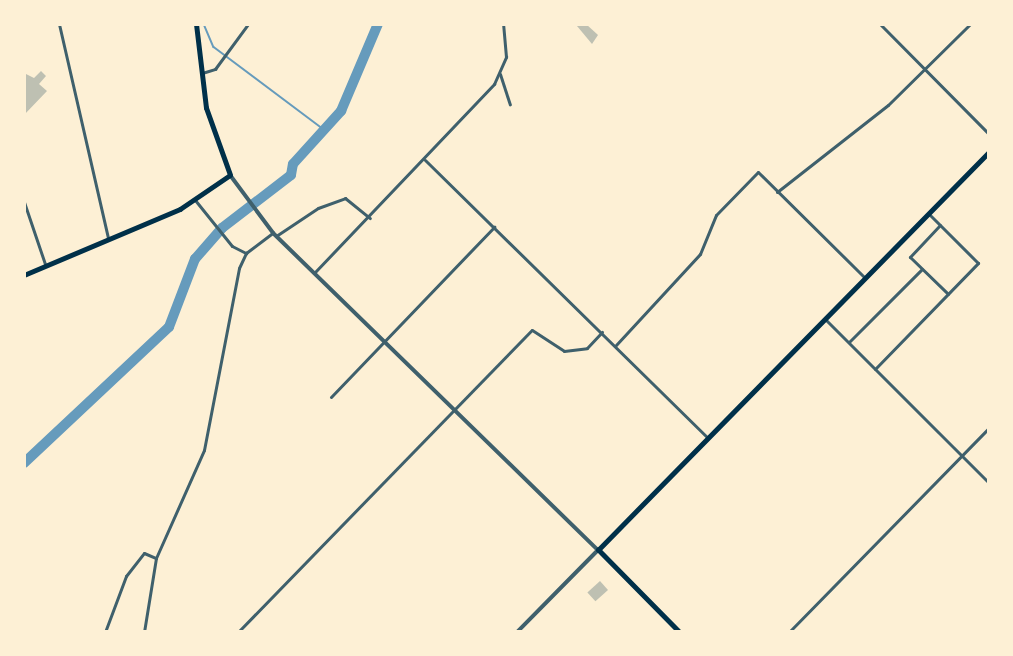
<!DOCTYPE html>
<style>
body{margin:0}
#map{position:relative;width:1013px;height:656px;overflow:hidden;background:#fdf0d5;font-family:Ubuntu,sans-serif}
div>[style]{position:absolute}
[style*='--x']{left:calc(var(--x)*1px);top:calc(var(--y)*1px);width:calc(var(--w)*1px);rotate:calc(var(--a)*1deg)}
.stream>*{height:1.5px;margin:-0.75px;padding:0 0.75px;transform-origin:0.75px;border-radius:0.75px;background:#669bbc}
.river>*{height:10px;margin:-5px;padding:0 5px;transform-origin:5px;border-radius:5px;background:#669bbc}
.building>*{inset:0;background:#bec0b2;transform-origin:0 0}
.minor>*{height:3px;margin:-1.5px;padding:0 1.5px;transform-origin:1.5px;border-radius:1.5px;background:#3f606c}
.tertiary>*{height:4px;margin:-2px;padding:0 2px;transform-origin:2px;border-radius:2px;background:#3f606c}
.secondary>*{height:4.5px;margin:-2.25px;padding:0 2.25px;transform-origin:2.25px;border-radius:2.25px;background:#003049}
.primary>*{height:4.5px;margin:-2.25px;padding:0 2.25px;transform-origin:2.25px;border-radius:2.25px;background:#003049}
span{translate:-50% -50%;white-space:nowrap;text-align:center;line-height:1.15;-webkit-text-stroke:4.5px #fdf0d5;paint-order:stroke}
.frame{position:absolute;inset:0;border:26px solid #fdf0d5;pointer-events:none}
</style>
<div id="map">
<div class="stream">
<i style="--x:204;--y:24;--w:25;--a:67"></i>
<i style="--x:214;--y:47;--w:140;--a:36.9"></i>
</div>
<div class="river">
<i style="--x:24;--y:463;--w:199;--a:-43.2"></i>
<i style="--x:169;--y:327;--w:73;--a:-69.1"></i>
<i style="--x:195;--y:259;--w:41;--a:-48.9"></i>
<i style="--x:222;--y:228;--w:87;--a:-37.5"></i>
<i style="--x:291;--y:175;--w:11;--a:-80"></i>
<i style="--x:293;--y:164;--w:72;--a:-47.8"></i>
<i style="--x:341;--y:111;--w:95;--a:-67"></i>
</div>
<div class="building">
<i style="clip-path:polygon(586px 24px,598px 35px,592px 44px,577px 26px)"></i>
<i style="clip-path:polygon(41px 71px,46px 76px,39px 84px,47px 91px,24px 115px,24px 73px,34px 78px)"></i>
<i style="left:600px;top:581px;width:12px;height:17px;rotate:48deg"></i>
</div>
<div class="minor">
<i style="--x:59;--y:24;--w:220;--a:77.1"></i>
<i style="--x:880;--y:24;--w:155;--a:45.3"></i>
<i style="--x:202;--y:73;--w:14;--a:-17"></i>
<i style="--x:215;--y:69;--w:56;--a:-53.7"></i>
<i style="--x:500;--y:74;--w:32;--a:72"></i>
<i style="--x:425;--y:160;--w:397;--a:44.5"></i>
<i style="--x:777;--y:192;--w:141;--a:-38.1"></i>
<i style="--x:888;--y:105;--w:115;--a:-44.6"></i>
<i style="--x:195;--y:200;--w:59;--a:51.2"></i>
<i style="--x:232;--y:246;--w:16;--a:27"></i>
<i style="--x:24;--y:202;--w:65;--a:71.3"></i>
<i style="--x:940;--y:225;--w:44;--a:133.2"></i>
<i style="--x:910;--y:257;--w:53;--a:44.2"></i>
<i style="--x:276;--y:236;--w:50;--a:-33.7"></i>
<i style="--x:318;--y:208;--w:29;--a:-20"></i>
<i style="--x:345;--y:198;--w:32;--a:39"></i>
<i style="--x:315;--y:272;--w:260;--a:-46.4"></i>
<i style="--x:494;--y:84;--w:30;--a:-66"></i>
<i style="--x:506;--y:57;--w:33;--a:-95"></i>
<i style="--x:825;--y:319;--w:232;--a:45"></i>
<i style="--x:849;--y:342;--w:103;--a:-45"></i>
<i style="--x:616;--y:345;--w:124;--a:-47.3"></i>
<i style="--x:700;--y:254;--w:42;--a:-67.7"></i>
<i style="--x:716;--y:215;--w:60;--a:-45.7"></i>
<i style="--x:758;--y:172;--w:151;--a:44.7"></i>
<i style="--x:875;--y:369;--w:148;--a:-45.8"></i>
<i style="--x:978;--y:263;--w:69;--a:-135"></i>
<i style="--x:331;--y:397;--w:236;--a:-46.2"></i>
<i style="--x:105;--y:632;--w:60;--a:-69.4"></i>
<i style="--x:126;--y:576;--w:29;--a:-52"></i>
<i style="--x:144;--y:553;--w:13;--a:23"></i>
<i style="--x:144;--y:632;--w:75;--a:-80.8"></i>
<i style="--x:156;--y:558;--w:118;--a:-66"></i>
<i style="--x:204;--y:450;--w:185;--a:-79.1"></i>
<i style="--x:239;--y:268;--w:17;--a:-65"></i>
<i style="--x:246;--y:253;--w:34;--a:-37"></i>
<i style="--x:238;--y:632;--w:421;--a:-45.8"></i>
<i style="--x:532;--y:330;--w:38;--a:33"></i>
<i style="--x:564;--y:351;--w:23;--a:-7"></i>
<i style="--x:587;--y:348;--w:22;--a:-47"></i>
<i style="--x:789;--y:632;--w:286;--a:-45.6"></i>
</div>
<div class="tertiary">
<i style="--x:230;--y:175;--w:72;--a:53.4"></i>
<i style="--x:273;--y:233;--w:454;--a:44.3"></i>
<i style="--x:598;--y:550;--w:115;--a:134.6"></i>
</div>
<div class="secondary">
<i style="--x:24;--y:275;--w:169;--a:-22.9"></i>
<i style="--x:180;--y:209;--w:60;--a:-34.2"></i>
<i style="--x:230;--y:175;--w:71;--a:-109.7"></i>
<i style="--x:206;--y:108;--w:85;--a:-96.8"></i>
</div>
<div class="primary">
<i style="--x:679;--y:632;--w:115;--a:-134.6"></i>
<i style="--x:598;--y:550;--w:558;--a:-45.51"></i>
</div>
<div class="frame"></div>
</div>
